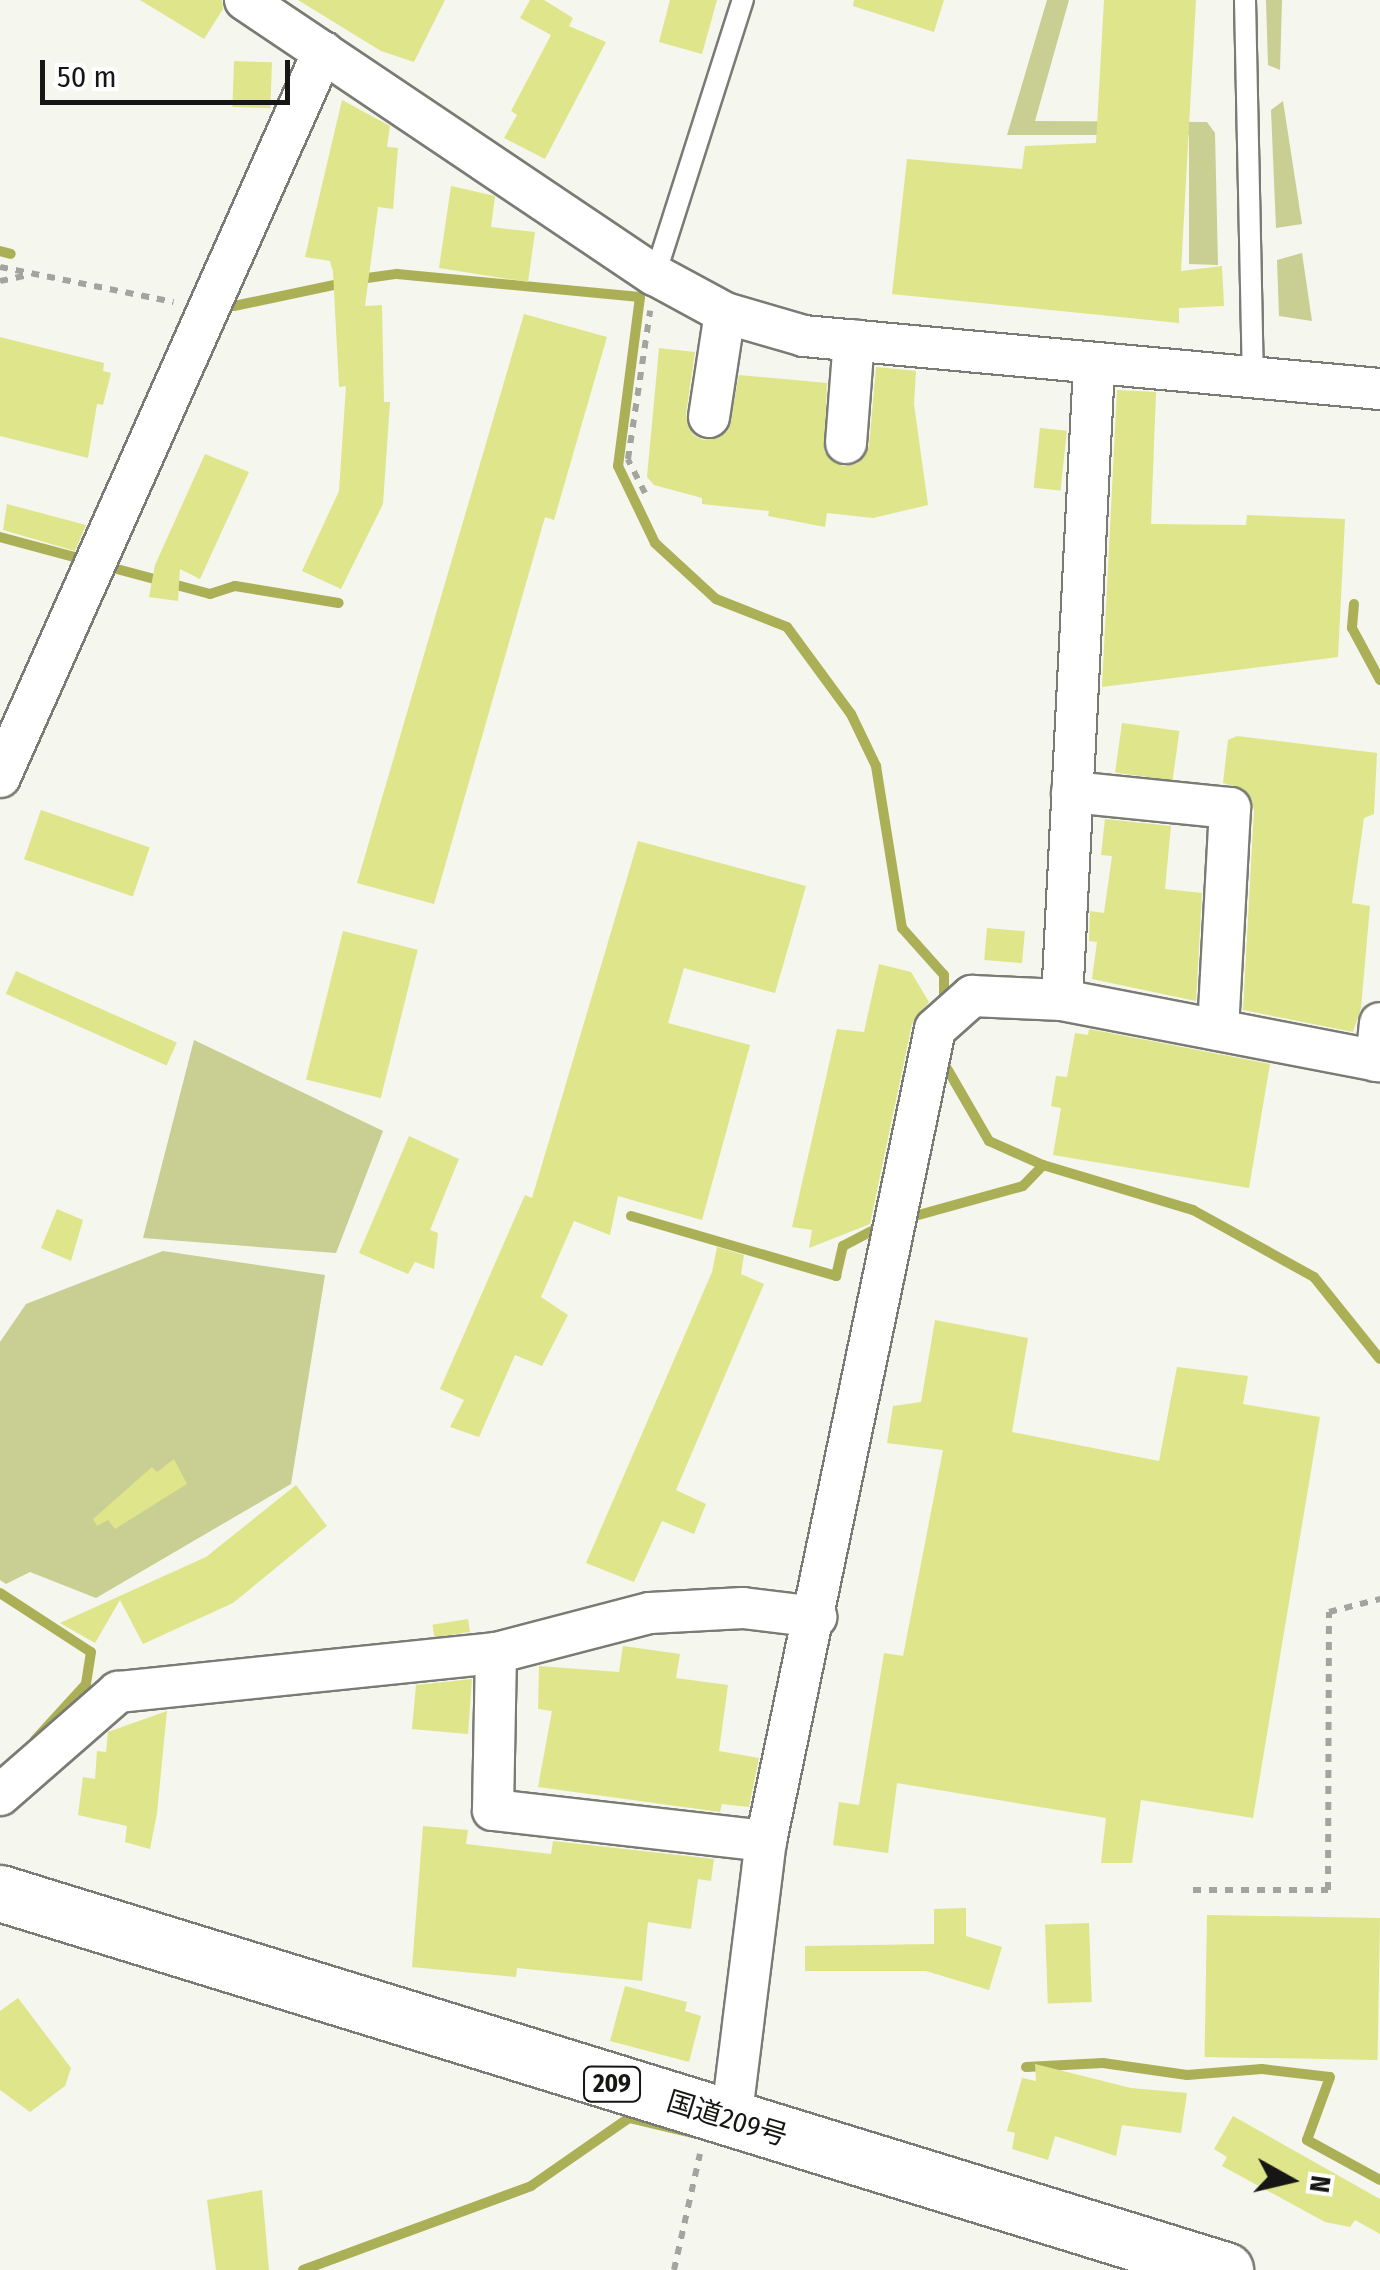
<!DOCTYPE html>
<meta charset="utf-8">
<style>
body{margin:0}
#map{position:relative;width:1380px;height:2270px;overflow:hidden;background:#f5f6ee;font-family:"Fira Sans Condensed","Noto Sans JP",sans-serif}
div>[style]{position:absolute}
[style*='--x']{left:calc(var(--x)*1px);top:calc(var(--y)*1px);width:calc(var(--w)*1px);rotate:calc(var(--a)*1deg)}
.green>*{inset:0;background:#c9ce92}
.stream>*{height:10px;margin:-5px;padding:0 5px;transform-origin:5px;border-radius:5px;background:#abb056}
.building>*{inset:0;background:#dfe58a;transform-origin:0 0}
.path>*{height:6px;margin-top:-3px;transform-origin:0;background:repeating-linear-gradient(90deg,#a3a49e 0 8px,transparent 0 16px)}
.roads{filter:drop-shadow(2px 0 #7a7b74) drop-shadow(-2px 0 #7a7b74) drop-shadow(0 2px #7a7b74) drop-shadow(0 -2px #7a7b74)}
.lane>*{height:20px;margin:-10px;padding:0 10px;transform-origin:10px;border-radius:10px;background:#fff}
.street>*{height:40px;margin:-20px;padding:0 20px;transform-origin:20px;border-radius:20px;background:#fff}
.highway>*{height:55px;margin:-27.5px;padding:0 27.5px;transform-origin:27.5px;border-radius:27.5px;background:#fff}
span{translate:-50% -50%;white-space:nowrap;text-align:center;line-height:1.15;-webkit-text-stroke:8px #fff;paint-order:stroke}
.shield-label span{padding:2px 8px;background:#fff;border:2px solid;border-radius:8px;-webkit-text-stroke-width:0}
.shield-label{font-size:25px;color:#161714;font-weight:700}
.street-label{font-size:28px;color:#161714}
.north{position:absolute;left:1240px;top:2130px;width:100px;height:100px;-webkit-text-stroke:8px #fff;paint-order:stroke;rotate:98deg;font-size:28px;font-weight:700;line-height:40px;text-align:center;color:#161714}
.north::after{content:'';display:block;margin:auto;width:35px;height:45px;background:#161714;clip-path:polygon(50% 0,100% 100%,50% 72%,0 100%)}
.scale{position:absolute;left:40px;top:60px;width:250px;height:45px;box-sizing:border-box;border:5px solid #161714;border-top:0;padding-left:12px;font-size:30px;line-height:35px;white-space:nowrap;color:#161714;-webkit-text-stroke:8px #fff;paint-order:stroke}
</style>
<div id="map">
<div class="green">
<i style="clip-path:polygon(1047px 0,1069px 0,1035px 121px,1207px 122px,1215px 133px,1218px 265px,1189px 264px,1189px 135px,1007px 135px)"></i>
<i style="clip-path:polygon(1266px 0,1282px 0,1280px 70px,1268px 65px)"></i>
<i style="clip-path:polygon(1283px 101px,1302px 224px,1276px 228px,1271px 110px)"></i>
<i style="clip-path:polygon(1302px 253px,1312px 321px,1279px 316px,1277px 260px)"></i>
<i style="clip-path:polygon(194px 1040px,383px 1131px,336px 1253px,143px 1238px)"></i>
<i style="clip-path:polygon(163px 1251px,325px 1275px,291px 1484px,96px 1598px,30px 1572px,6px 1584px,0 1580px,0 1342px,26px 1304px)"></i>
</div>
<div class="stream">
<i style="--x:0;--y:251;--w:11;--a:15"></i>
<i style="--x:360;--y:279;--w:37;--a:-8"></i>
<i style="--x:397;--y:274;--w:244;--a:5.4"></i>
<i style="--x:640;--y:297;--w:170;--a:97.4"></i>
<i style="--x:618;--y:466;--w:85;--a:64.3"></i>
<i style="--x:655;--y:543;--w:83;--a:42.6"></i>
<i style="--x:716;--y:599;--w:76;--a:21.5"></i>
<i style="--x:787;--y:627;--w:108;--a:53.7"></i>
<i style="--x:851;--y:714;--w:58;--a:64.3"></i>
<i style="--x:876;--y:766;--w:164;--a:80.9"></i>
<i style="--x:902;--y:928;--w:63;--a:48.2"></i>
<i style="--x:944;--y:975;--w:33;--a:90"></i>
<i style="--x:234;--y:306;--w:111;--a:-11.9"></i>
<i style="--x:0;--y:537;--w:88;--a:15.1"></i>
<i style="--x:102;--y:565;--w:112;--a:15"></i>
<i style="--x:210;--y:594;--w:26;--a:-18"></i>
<i style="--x:235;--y:586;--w:105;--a:9.3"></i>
<i style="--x:1354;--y:604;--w:24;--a:95"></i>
<i style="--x:1352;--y:628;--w:59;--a:61.7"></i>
<i style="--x:945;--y:1065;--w:88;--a:59.9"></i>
<i style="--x:989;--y:1141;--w:59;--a:24"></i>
<i style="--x:1043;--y:1165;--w:157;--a:16.7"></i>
<i style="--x:1193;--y:1210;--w:138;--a:29"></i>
<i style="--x:1314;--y:1277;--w:105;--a:51.2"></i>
<i style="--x:631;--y:1216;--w:214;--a:16.3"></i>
<i style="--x:836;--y:1276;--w:31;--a:-77"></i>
<i style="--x:843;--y:1246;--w:45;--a:-27.7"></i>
<i style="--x:904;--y:1219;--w:123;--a:-15.5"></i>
<i style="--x:1023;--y:1186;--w:29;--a:-46"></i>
<i style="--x:0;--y:1593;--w:108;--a:33"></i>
<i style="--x:91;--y:1652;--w:32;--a:99"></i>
<i style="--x:86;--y:1684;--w:76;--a:132.3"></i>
<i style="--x:1026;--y:2067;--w:77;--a:-3"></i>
<i style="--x:1103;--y:2063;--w:85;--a:8.1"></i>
<i style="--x:1187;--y:2075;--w:75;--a:-4.6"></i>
<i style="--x:1262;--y:2069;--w:68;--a:6.7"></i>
<i style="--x:1330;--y:2077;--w:67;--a:110.1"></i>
<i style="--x:1307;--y:2140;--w:83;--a:28.7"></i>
<i style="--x:303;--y:2270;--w:243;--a:-20.2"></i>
<i style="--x:531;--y:2186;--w:119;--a:-34.8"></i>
<i style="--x:629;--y:2118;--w:66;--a:13.2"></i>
</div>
<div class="building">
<i style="clip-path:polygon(140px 0,222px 0,223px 9px,204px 39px)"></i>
<i style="clip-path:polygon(298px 0,445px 0,414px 62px,381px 51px)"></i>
<i style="clip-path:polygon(530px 0,544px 0,573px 18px,569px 26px,606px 42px,545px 159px,504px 138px,517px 115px,511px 111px,551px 35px,520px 18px)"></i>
<i style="clip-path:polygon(670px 0,717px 0,702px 54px,659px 42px)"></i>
<i style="clip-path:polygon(854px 0,944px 0,934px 32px,853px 6px)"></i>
<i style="clip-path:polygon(1104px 0,1196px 0,1181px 271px,1222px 266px,1224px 306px,1179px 308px,1179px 323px,892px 294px,907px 159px,1022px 169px,1025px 146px,1096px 143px)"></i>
<i style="left:234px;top:61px;width:38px;height:46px;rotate:2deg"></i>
<i style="clip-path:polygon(342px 100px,390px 126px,387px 147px,398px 148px,393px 209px,378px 207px,365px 306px,382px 305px,384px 402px,390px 402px,383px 504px,341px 589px,302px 571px,339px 491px,346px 386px,339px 387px,333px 272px,330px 261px,305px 257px)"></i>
<i style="clip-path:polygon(451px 186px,495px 196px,491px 227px,535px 232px,528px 282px,439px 268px)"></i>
<i style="clip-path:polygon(524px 314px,607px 337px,554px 520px,545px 517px,434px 904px,357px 883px)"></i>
<i style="clip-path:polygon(0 337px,104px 363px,103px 371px,111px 373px,103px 405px,97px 404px,88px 458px,0 436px)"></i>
<i style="clip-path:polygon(659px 348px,695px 352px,686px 414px,693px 435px,704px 440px,728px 431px,739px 375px,827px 383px,824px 452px,843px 466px,857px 464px,869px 446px,876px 367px,916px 371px,914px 404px,928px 505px,873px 518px,827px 513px,825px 527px,768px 516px,769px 511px,702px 504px,702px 498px,654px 485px,647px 477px)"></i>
<i style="clip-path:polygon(1117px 390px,1156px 392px,1151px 524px,1246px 525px,1247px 515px,1345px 519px,1338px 657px,1102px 687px)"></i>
<i style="left:1040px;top:428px;width:27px;height:60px;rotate:6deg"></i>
<i style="clip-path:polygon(205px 454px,249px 472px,200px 579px,180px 569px,178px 601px,149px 597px,155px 565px)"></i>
<i style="clip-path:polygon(7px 504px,86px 525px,75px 551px,3px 530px)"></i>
<i style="left:1122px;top:723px;width:58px;height:50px;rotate:8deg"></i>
<i style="clip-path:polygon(1237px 736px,1377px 753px,1374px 814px,1364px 818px,1352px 903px,1370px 906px,1361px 1008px,1353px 1032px,1243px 1010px,1254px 809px,1244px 789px,1223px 783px,1228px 740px)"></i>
<i style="left:41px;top:810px;width:115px;height:52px;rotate:19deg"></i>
<i style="clip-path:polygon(1105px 819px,1171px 826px,1165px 889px,1202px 893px,1196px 1001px,1092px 979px,1097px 942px,1089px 941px,1090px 911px,1104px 913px,1112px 856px,1101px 855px)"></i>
<i style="clip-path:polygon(638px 841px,806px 886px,775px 993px,684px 968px,668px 1023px,750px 1045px,702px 1220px,618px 1196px,610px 1235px,574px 1221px,541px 1297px,568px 1315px,542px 1366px,515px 1355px,479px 1437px,450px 1427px,464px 1400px,440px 1389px,525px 1195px,532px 1198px)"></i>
<i style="left:987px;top:928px;width:38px;height:32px;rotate:5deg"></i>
<i style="left:343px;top:931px;width:77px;height:153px;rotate:14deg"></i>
<i style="clip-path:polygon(879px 964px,911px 972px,929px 1002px,912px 1024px,870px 1224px,809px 1248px,812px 1230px,792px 1227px,837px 1029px,864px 1032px)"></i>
<i style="left:16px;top:971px;width:176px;height:25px;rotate:24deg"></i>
<i style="clip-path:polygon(1089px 1029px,1270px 1064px,1249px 1188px,1053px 1155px,1061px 1108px,1051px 1106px,1056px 1076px,1067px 1077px,1075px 1033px,1088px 1035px)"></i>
<i style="clip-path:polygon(409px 1136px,459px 1159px,430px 1230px,438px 1233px,434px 1269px,415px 1262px,408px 1274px,359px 1253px)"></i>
<i style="clip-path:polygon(57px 1209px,83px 1220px,71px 1261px,41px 1248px)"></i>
<i style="clip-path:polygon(717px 1247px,744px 1255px,741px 1274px,764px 1284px,676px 1490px,706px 1504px,694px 1534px,662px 1521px,634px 1582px,586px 1563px,712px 1272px)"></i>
<i style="clip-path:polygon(935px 1320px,1028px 1338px,1012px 1432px,1159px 1461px,1177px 1367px,1248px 1376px,1243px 1404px,1320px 1417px,1253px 1818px,1141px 1800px,1132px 1863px,1101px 1863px,1106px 1818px,897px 1783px,888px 1853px,833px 1845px,839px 1802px,859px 1805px,884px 1653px,903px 1656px,943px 1450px,887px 1443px,893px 1406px,921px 1402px)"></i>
<i style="clip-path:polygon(174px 1459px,187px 1484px,115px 1529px,108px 1520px,97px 1526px,93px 1519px,152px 1467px,157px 1472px)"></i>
<i style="clip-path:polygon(296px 1485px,327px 1526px,233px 1603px,143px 1644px,120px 1600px,95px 1643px,60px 1623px,206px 1557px)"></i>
<i style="left:468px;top:1619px;width:13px;height:36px;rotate:81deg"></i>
<i style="clip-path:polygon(623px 1646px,680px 1654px,676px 1678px,728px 1685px,719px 1751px,759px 1758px,749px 1807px,722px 1804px,720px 1812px,538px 1787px,552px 1711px,538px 1709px,539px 1666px,619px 1672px)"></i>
<i style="clip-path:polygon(472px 1679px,468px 1734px,412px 1729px,416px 1685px)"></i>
<i style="clip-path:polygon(167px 1711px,157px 1813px,150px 1849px,125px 1842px,127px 1826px,78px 1815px,83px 1777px,95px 1779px,97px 1751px,106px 1752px,108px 1732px)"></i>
<i style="clip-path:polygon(423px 1826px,468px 1830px,466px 1844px,551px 1854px,553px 1841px,714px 1859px,711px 1881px,698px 1879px,691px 1929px,648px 1922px,642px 1981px,517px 1968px,516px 1977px,412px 1967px)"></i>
<i style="clip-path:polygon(966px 1908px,966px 1936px,1002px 1947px,989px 1990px,926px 1971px,805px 1971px,805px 1946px,934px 1944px,934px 1909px)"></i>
<i style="left:1207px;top:1915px;width:173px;height:142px;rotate:1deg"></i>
<i style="left:1089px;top:1923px;width:79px;height:44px;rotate:88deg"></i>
<i style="clip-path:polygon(625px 1986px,687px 2002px,685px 2011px,701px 2016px,689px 2062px,610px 2041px)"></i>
<i style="clip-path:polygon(18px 1998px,71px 2068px,65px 2086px,30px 2112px,0 2090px,0 2011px)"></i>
<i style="clip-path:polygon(1035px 2064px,1131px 2088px,1187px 2093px,1181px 2133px,1122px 2125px,1116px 2156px,1055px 2136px,1048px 2160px,1012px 2149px,1015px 2133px,1007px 2131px,1022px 2078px,1036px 2081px)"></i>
<i style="clip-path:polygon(1233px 2116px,1380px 2199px,1380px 2234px,1355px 2220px,1350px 2227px,1325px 2222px,1222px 2166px,1227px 2157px,1214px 2149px)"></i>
<i style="clip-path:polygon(262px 2190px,269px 2270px,216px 2270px,207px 2200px)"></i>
</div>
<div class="path">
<i style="--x:0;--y:267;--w:177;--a:11.4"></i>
<i style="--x:0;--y:281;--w:29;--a:-12"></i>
<i style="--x:645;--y:493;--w:38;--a:-117"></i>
<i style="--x:628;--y:459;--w:150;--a:-81.5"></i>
<i style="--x:1193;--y:1890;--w:135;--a:0"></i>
<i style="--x:1328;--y:1890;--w:278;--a:-89.8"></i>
<i style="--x:1329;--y:1612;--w:53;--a:-14.3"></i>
<i style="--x:674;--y:2270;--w:119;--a:-77.4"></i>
</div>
<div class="roads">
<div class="lane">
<i style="--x:1245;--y:0;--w:379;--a:88.8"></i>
<i style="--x:655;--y:275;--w:289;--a:-72.3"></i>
</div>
<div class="street">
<i style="--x:245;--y:0;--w:494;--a:33.9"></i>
<i style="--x:655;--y:275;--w:80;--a:28.5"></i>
<i style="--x:725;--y:313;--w:82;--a:16.2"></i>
<i style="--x:804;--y:336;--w:578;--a:5.26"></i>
<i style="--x:709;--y:417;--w:105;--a:-81.3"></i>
<i style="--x:846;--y:443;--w:103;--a:-85.6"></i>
<i style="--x:0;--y:777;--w:794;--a:-65.99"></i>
<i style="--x:1072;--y:792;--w:159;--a:5.8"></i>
<i style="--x:1230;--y:808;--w:222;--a:93.1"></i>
<i style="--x:1062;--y:1000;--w:635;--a:-87.11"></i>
<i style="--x:1376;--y:1061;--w:38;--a:-84"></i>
<i style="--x:496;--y:1653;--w:157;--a:91.1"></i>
<i style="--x:493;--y:1810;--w:275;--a:6.5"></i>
<i style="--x:0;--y:1795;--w:157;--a:-41.1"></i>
<i style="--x:118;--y:1692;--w:380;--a:-5.9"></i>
<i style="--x:496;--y:1653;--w:159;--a:-14.6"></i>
<i style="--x:650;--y:1613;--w:93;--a:-3.1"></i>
<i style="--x:743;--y:1608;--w:74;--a:7"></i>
<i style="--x:731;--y:2121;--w:282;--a:-82.9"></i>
<i style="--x:766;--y:1841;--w:829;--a:-78.24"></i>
<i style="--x:935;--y:1029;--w:50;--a:-41.7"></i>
<i style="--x:972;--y:996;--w:90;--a:2.5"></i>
<i style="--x:1062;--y:1000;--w:324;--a:10.9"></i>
</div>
<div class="highway">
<i style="--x:0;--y:1893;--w:1282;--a:17.11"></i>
</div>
</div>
<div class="shield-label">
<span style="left:612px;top:2084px">209</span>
</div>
<div class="street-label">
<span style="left:727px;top:2119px;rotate:17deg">国道209号</span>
</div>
<div class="north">N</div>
<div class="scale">50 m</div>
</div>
